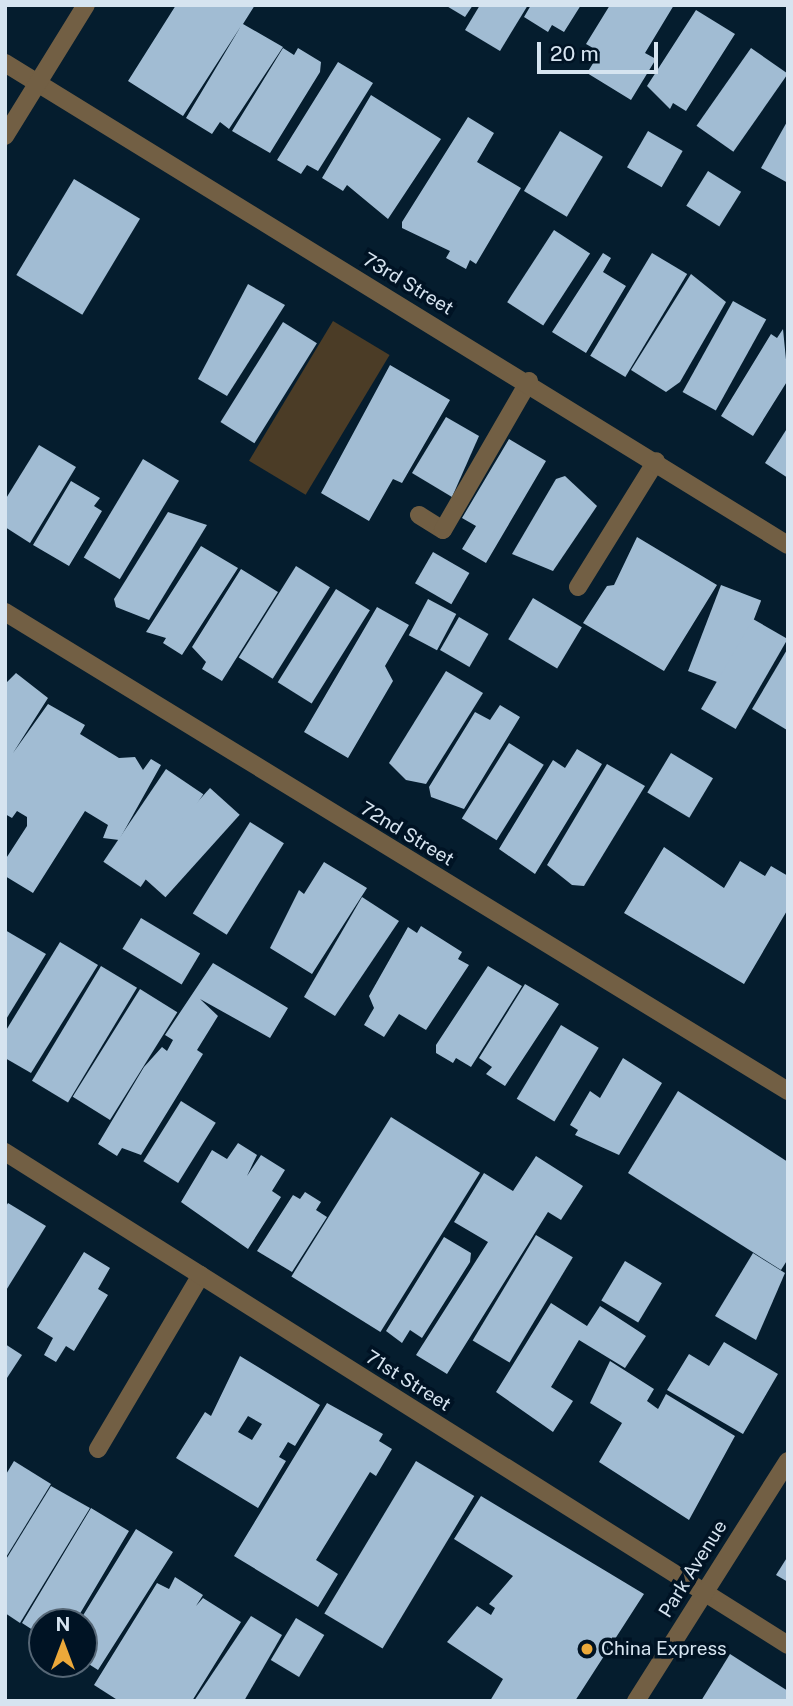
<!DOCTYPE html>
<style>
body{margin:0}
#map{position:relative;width:793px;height:1706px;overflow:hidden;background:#051d2e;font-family:"Public Sans",sans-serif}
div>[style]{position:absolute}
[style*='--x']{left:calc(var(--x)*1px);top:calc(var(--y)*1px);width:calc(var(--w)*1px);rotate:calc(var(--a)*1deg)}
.green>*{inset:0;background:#4b3c26;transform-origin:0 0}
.building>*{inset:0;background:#a1bcd3;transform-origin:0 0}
.service>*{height:18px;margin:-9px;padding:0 9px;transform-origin:9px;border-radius:9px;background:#725f44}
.minor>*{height:18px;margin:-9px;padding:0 9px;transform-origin:9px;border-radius:9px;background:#725f44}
.tertiary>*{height:18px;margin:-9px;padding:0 9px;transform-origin:9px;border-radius:9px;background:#725f44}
.dots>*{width:19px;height:19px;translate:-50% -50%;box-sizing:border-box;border:4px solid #001324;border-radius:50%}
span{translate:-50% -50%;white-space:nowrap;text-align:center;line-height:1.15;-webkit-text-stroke:7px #001324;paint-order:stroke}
.street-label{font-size:19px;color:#d6e4f0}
.poi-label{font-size:19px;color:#d6e4f0}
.left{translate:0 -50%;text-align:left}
.frame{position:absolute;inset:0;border:7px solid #d6e4f0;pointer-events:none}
.north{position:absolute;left:28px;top:1608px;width:70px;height:70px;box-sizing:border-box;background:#001324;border:2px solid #566776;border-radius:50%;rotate:0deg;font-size:19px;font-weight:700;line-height:28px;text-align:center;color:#d6e4f0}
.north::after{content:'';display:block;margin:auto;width:24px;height:32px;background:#eca93a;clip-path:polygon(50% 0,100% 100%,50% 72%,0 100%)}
.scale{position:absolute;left:537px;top:42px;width:121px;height:32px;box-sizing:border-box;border:4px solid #d6e4f0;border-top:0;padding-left:9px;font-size:21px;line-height:24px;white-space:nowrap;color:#d6e4f0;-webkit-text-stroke:5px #001324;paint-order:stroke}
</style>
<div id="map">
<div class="green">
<i style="left:333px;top:321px;width:66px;height:163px;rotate:31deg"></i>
</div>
<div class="building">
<i style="clip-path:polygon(176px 5px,255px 5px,243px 24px,283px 47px,229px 129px,220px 122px,212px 134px,186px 118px,241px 26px,183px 116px,128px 81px)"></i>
<i style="clip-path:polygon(445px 5px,473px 5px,465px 17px)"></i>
<i style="clip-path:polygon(480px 5px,528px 5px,500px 51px,465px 30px)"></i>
<i style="clip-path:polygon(531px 5px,581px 5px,564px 32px,552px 25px,548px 32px,524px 17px)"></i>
<i style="clip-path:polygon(610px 5px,674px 5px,645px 53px,656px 59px,631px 100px,587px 73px,600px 52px,586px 44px)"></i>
<i style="clip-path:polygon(696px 10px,735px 34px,686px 111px,673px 103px,670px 109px,647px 86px)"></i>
<i style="clip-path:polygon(283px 48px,294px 55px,298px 48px,321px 62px,320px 72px,270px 153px,232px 131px)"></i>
<i style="left:751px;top:48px;width:45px;height:95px;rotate:35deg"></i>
<i style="clip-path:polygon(338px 62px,373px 83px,318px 171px,307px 165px,301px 174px,277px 160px)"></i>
<i style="clip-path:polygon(371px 95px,441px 139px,388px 219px,347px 185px,343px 191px,322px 178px)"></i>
<i style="clip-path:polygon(468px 117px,494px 133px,477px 162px,521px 188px,476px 264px,470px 260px,466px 269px,446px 258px,450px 251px,402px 228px,402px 222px)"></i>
<i style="clip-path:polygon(788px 120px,788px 183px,761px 168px)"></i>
<i style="left:560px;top:131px;width:50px;height:70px;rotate:31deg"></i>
<i style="left:648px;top:131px;width:40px;height:42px;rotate:30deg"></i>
<i style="left:708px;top:171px;width:39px;height:41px;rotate:32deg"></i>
<i style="left:74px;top:179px;width:77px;height:112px;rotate:31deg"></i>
<i style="left:554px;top:230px;width:43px;height:86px;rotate:33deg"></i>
<i style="clip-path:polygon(603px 253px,611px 258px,603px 272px,626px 286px,586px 353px,552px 332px)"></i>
<i style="left:652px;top:253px;width:41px;height:120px;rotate:31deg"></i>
<i style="clip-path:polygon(691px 274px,726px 302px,680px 382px,666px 392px,631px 370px)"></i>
<i style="clip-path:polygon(248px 284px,285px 305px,227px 396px,198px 379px)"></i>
<i style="left:733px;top:301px;width:38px;height:104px;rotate:29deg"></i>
<i style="left:283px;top:322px;width:40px;height:118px;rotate:32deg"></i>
<i style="clip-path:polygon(783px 329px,788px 380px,753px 436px,721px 416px,771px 334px,777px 338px)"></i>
<i style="clip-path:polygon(390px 365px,450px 400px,402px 483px,393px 479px,369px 521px,321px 493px)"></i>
<i style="clip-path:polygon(446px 417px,479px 436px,452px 497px,412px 473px)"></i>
<i style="clip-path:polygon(788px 427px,788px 478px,765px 463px)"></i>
<i style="clip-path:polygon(509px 439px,546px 461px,486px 563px,462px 549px,476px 526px,462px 518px)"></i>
<i style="clip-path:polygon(39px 445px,76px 467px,30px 543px,5px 527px,5px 500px)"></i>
<i style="left:143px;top:459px;width:42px;height:115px;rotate:31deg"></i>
<i style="clip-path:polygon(565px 476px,597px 506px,553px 571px,512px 554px,556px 479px)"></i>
<i style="clip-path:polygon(71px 481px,100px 498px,94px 506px,102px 511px,69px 566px,33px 545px)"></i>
<i style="clip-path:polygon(168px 512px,207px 525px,149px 620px,116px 607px,114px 599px)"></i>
<i style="clip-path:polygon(637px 537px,717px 585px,664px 671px,583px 623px,607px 586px,614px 585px)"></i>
<i style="clip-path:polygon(201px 546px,238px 568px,182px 655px,163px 643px,166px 638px,146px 632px)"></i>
<i style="left:433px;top:552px;width:42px;height:36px;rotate:30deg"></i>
<i style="left:296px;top:566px;width:40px;height:108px;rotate:32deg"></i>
<i style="clip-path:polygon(241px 569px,278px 592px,222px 681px,202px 669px,206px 662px,192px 647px)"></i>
<i style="left:721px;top:585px;width:43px;height:92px;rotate:21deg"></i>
<i style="left:336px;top:589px;width:40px;height:110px;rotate:32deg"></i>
<i style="left:533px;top:598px;width:57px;height:48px;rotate:31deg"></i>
<i style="left:428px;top:599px;width:32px;height:41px;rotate:28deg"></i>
<i style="clip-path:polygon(377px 607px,409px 625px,385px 666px,393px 681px,348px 758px,304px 732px)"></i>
<i style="left:459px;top:617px;width:34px;height:38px;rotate:30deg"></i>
<i style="left:753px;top:619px;width:40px;height:104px;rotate:30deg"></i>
<i style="clip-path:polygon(788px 648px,788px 728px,787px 730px,752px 709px)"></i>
<i style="clip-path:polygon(446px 671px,483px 693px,426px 784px,406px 780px,389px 763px)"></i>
<i style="clip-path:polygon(16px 673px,48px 698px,13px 753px,48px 704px,85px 725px,80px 734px,119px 758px,135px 757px,143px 770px,151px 759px,161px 765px,119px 840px,103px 838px,108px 825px,85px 811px,33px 893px,5px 876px,5px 860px,27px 826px,27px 817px,17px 811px,12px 818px,5px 814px,5px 684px)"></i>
<i style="clip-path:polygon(500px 705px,520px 717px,464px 809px,431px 797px,429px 787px,475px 712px,490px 720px)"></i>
<i style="left:509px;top:743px;width:41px;height:89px;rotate:32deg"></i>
<i style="clip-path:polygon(577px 749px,602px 764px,535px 874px,499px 849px,553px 760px,565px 768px)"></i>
<i style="left:671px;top:753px;width:49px;height:46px;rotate:31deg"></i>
<i style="clip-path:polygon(607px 764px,645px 786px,584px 886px,572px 885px,547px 865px)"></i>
<i style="left:166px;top:769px;width:45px;height:112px;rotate:34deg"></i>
<i style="left:210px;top:788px;width:40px;height:111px;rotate:42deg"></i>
<i style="left:250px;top:822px;width:40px;height:108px;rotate:32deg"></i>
<i style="clip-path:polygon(664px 847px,724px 888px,740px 861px,765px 876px,771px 866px,788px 876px,788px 909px,744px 984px,624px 913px)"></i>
<i style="clip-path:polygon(324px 862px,367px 888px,312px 974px,270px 948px,299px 890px,304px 894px)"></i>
<i style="clip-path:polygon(362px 897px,399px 921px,335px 1016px,304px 997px)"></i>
<i style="left:141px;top:918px;width:69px;height:36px;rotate:31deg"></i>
<i style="clip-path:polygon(421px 926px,462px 952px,458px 959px,469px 965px,426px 1030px,399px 1014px,384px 1037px,364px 1025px,374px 1008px,369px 996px,408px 927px,417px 933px)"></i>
<i style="clip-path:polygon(5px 930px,46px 954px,5px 1021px)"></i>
<i style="clip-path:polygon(60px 942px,98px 965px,31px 1073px,5px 1058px,5px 1032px)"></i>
<i style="clip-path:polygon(213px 963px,288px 1008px,270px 1038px,200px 999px,218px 1016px,197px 1050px,203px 1054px,141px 1155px,122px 1148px,117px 1156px,98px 1144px,144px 1067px,162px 1047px,167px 1051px,173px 1040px,165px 1035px)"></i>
<i style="left:101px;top:966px;width:42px;height:134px;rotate:31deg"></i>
<i style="clip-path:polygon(488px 966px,522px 986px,471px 1067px,456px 1058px,453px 1063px,436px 1053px,436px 1045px)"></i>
<i style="clip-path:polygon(525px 984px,559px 1004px,505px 1086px,486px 1074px,492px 1067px,479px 1058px)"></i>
<i style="left:140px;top:989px;width:44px;height:127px;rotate:32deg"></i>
<i style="left:561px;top:1025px;width:44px;height:86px;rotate:31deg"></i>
<i style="clip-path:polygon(623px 1058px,662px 1083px,619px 1155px,575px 1135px,578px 1130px,570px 1125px,590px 1091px,600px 1098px)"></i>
<i style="clip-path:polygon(678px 1091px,788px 1162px,788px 1259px,781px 1270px,628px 1173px)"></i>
<i style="left:181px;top:1101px;width:41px;height:71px;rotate:32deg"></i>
<i style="left:391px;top:1117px;width:105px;height:188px;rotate:32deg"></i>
<i style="clip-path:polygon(238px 1143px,257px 1155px,247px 1176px,261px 1155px,285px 1170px,272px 1191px,281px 1197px,248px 1249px,181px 1202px,212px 1150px,227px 1159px)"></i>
<i style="clip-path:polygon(536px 1156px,583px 1186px,561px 1220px,548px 1212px,447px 1374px,416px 1355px,488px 1242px,454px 1222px,484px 1173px,513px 1191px)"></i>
<i style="clip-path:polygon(305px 1192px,321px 1202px,316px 1210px,327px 1217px,292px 1272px,257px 1251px,293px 1195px,300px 1199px)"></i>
<i style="clip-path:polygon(8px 1203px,46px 1226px,5px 1292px,5px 1208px)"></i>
<i style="left:536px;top:1235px;width:43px;height:123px;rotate:31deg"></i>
<i style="clip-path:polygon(444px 1237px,471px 1253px,470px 1262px,422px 1338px,410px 1330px,402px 1343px,386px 1331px)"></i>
<i style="clip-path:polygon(84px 1252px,110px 1268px,98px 1289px,108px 1295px,74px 1351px,66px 1346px,56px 1362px,44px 1355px,53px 1338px,37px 1328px)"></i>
<i style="clip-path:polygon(753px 1253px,785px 1273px,756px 1340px,715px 1316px)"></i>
<i style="left:625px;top:1261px;width:43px;height:46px;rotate:31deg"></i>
<i style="clip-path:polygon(551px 1303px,587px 1326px,600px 1306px,646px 1336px,625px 1368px,579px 1340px,551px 1387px,573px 1401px,553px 1432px,496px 1392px)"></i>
<i style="clip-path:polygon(724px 1342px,778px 1374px,743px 1434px,667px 1390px,689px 1354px,709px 1366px)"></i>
<i style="clip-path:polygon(5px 1344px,22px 1355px,5px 1381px)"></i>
<i style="clip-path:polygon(evenodd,240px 1356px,320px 1405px,295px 1446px,288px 1442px,279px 1457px,286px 1461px,258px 1508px,176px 1458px,205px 1412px,211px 1416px,240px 1356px,248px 1416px,262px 1424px,252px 1440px,238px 1432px,248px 1416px)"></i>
<i style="clip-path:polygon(610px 1361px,654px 1389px,647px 1401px,658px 1409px,666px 1394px,735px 1436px,689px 1520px,599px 1462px,622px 1423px,590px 1403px)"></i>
<i style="clip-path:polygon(327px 1403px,383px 1434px,379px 1441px,392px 1449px,376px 1476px,370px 1472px,316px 1560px,338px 1574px,318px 1607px,234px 1556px)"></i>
<i style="clip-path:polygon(14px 1461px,51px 1484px,5px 1559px,5px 1476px)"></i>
<i style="left:416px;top:1461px;width:68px;height:178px;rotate:31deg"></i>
<i style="clip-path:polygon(51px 1486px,90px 1508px,20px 1623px,5px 1613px,5px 1561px)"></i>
<i style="clip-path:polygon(481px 1496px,644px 1594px,575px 1701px,490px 1701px,503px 1679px,447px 1642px,477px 1606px,491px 1615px,495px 1608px,489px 1604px,513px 1576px,454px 1539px)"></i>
<i style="clip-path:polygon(91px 1508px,129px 1531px,75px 1622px,42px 1622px,42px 1636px,22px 1623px)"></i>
<i style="clip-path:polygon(136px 1529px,173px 1552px,98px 1670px,84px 1661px,84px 1622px,79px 1622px)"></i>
<i style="clip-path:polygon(788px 1556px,788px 1582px,776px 1575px)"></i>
<i style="clip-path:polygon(175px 1577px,203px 1595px,196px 1606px,203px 1598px,241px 1622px,192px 1701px,119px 1701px,94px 1685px,157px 1583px,169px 1589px)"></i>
<i style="clip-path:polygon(251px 1616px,282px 1635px,244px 1701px,194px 1701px)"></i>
<i style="left:296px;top:1618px;width:33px;height:49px;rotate:31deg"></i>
<i style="clip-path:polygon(730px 1654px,788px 1691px,788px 1701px,701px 1701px)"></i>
</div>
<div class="service">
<i style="--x:419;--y:515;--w:28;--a:32"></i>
<i style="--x:443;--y:530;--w:172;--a:-60"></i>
<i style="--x:578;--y:587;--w:148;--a:-58.2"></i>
<i style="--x:98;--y:1449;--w:202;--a:-59.4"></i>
</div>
<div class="minor">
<i style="--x:5;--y:63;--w:919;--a:31.62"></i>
<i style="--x:5;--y:612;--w:918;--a:31.46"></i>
<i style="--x:5;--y:1152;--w:925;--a:32.2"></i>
</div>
<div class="tertiary">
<i style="--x:5;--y:136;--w:154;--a:-58.3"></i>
<i style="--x:636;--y:1701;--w:284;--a:-57.7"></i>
</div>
<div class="dots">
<i style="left:587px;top:1649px;background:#eca93a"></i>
</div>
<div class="street-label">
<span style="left:408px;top:284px;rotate:31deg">73rd Street</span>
<span style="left:407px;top:834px;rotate:31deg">72nd Street</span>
<span style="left:408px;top:1381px;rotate:32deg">71st Street</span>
<span style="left:693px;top:1569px;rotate:-58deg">Park Avenue</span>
</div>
<div class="poi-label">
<span class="left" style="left:601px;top:1649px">China Express</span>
</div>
<div class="frame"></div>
<div class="north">N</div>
<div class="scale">20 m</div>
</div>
